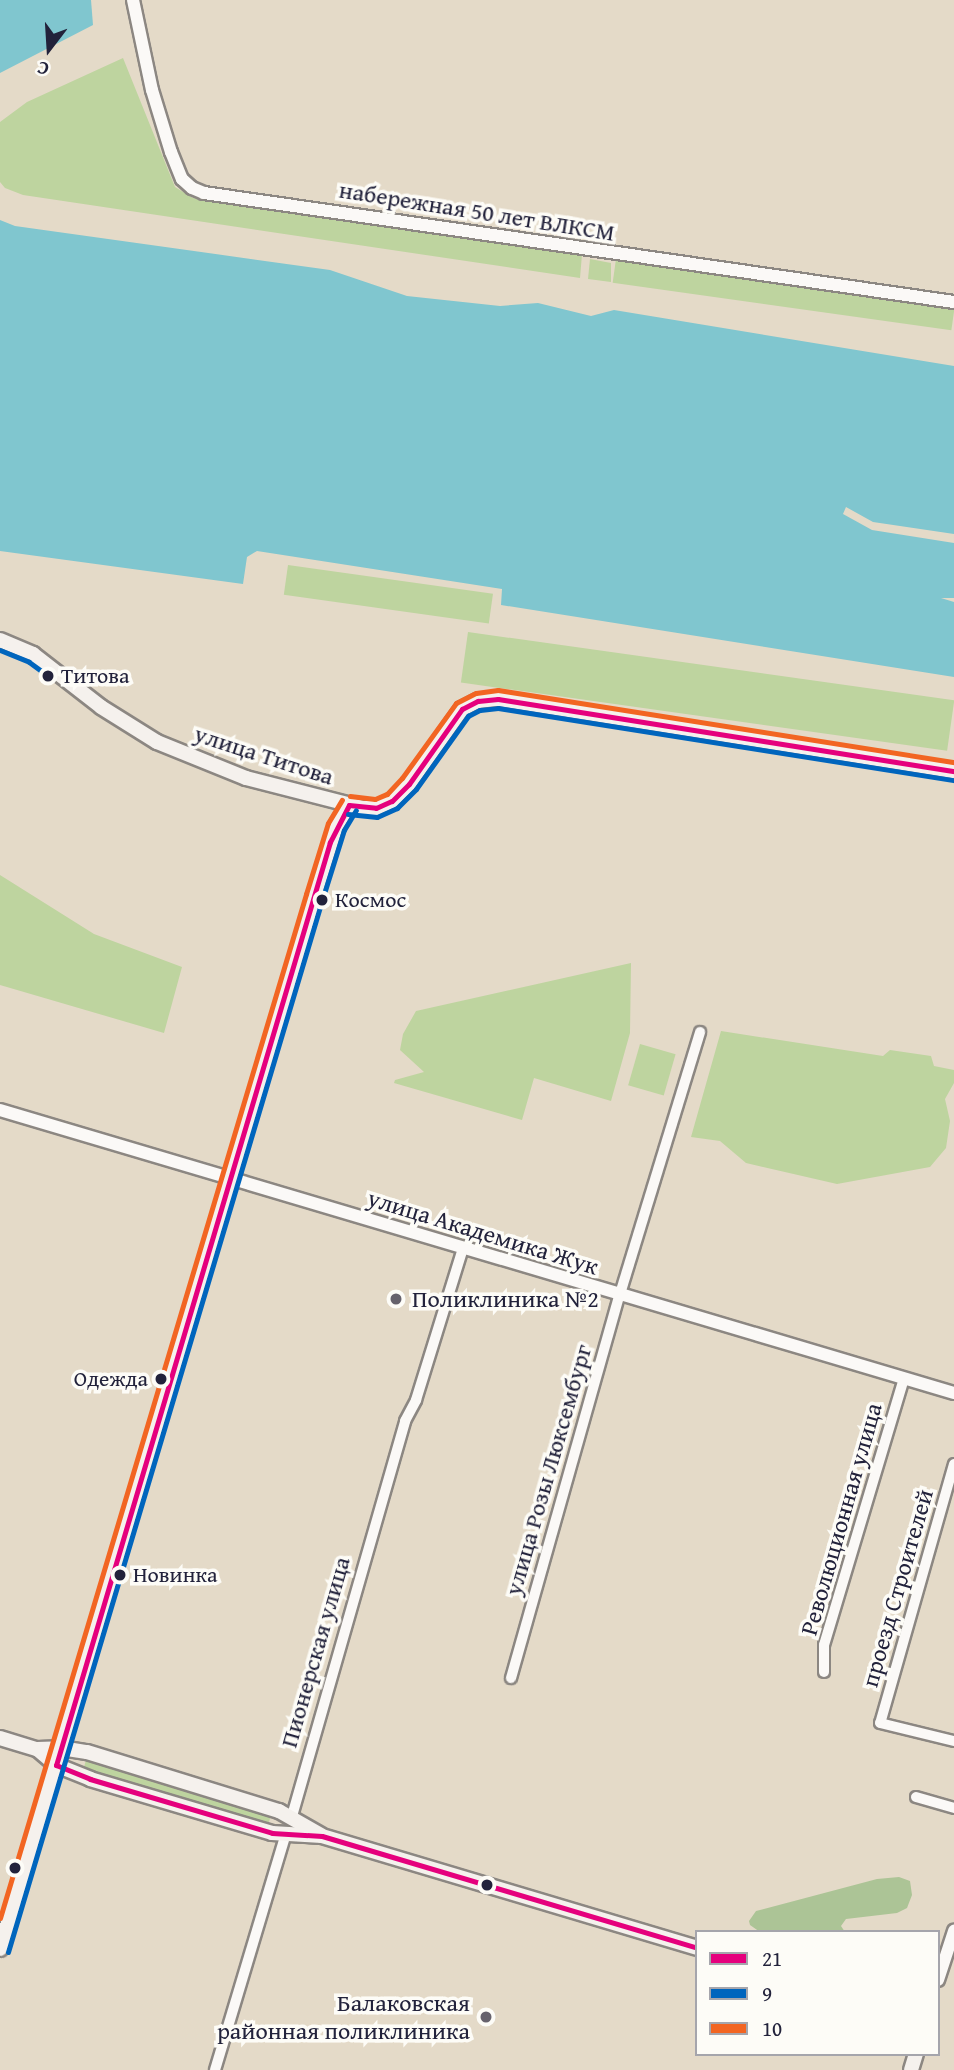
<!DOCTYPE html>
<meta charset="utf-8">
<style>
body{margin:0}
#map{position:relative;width:954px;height:2070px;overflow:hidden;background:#e4dac8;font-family:"Gentium Book Plus",serif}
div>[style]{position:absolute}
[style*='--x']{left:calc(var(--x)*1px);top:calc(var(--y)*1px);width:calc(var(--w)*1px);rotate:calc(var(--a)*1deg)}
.green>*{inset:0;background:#bed49f;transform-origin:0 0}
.forest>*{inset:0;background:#acc496}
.water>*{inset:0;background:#80c6cf}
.roads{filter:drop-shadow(2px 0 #8c8782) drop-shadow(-2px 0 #8c8782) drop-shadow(0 2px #8c8782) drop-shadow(0 -2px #8c8782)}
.minor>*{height:10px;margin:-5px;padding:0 5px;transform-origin:5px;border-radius:5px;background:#fbf9f7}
.tertiary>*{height:12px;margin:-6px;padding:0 6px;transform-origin:6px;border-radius:6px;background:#fbf9f7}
.secondary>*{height:14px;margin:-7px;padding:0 7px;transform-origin:7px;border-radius:7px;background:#f5f1ed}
.bus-1>*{height:5px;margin:-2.5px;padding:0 2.5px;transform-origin:2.5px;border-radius:2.5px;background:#e5007d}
.bus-2>*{height:5px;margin:-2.5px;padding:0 2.5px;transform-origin:2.5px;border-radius:2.5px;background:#0065bd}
.bus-3>*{height:5px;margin:-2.5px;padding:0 2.5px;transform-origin:2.5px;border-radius:2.5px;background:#f26522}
.dots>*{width:19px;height:19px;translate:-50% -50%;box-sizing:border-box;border:4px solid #fdfcf7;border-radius:50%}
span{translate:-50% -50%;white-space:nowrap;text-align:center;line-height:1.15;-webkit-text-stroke:7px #fdfcf7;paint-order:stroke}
.bus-label{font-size:22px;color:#22223b}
.left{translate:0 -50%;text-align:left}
.right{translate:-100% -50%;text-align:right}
.street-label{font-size:24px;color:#22223b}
.poi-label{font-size:24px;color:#22223b}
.legend{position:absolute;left:695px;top:1930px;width:245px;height:126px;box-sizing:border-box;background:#fdfcf7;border:2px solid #a5a5ac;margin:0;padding:9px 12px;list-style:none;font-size:21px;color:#22223b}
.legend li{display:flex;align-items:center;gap:14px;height:35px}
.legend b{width:35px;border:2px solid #a5a5ac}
.north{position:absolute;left:14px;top:14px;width:70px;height:70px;-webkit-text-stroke:5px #fdfcf7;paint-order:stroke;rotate:197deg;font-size:19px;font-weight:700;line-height:28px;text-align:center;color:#22223b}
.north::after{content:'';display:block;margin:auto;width:24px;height:32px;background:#22223b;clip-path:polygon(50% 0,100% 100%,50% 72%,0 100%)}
</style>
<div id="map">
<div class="green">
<i style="clip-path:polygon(123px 58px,175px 187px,193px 198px,582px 254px,580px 278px,23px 195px,5px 188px,0 182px,0 122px,27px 102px)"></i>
<i style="clip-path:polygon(590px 259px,611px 263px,611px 282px,588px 279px)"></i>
<i style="left:616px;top:259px;width:342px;height:24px;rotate:8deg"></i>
<i style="left:288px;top:565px;width:207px;height:30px;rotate:8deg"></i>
<i style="left:468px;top:632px;width:491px;height:51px;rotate:8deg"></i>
<i style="clip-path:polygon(0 875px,94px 934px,182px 967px,164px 1033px,0 985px)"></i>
<i style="clip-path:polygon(631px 963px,630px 1033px,611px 1101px,534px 1078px,522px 1120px,394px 1083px,395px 1080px,424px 1072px,400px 1050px,403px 1034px,416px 1011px)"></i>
<i style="clip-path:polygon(721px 1031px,883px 1056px,890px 1050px,931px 1056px,934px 1066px,954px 1070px,954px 1083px,945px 1099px,950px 1121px,946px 1148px,930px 1167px,837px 1184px,746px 1163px,720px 1141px,691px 1137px)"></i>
<i style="left:640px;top:1044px;width:37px;height:43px;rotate:16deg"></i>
<i style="left:87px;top:1757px;width:193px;height:13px;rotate:17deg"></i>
</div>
<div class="forest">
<i style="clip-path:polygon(899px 1877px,910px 1881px,912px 1895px,907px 1908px,897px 1913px,846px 1919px,841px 1926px,845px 1932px,760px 1932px,750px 1925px,749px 1921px,756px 1911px,877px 1879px)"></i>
</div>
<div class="water">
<i style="clip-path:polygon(0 0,91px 0,93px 25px,0 73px)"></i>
<i style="clip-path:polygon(0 220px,15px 226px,330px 270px,407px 296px,500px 306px,538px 303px,591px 316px,614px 310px,954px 366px,954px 534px,873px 522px,846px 507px,843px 514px,872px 530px,954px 543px,954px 598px,941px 598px,954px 602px,954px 677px,501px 605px,502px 589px,257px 551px,247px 557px,243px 584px,0 551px)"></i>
</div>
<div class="roads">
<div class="minor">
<i style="--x:954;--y:1464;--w:269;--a:105.9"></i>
<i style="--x:880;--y:1723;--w:76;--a:13.7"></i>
<i style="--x:824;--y:1672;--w:27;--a:-90"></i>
<i style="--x:824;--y:1645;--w:279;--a:-73.3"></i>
<i style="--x:511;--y:1678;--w:399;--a:-74.2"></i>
<i style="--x:620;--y:1294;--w:274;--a:-73"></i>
<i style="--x:916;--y:1797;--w:40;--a:16"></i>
<i style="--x:292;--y:1816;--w:411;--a:-74"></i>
<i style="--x:405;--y:1421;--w:24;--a:-62"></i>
<i style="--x:416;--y:1400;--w:159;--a:-72.8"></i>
<i style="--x:215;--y:2070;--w:246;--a:-73.3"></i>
</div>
<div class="tertiary">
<i style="--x:133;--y:0;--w:92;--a:78.1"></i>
<i style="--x:152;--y:90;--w:65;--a:73"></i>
<i style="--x:171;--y:152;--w:29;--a:68"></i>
<i style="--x:182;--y:179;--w:13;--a:42"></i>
<i style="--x:192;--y:188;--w:13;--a:23"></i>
<i style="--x:204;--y:193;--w:758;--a:8.27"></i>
<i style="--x:0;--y:1110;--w:995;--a:16.52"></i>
<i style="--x:938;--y:1980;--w:52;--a:-71.9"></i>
</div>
<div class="secondary">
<i style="--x:0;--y:640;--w:36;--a:23"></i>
<i style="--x:33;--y:654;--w:86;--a:37.9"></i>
<i style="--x:101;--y:707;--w:66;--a:32"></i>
<i style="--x:157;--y:742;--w:96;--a:22"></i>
<i style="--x:246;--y:778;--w:121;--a:14.4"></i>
<i style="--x:363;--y:808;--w:13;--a:0"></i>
<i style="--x:376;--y:808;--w:17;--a:-24"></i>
<i style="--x:392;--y:801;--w:24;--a:-45"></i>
<i style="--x:409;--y:784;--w:92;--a:-54.8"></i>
<i style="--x:462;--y:709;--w:18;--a:-27"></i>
<i style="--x:478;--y:701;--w:20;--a:-6"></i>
<i style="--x:498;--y:699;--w:462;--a:9"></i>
<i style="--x:0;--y:1738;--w:39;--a:17"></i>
<i style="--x:37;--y:1749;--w:24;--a:-2"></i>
<i style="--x:61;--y:1748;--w:26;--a:9"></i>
<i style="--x:87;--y:1752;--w:201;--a:17.1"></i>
<i style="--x:279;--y:1811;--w:48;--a:29.7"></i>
<i style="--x:37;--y:1749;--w:25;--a:40"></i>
<i style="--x:56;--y:1765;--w:37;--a:22"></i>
<i style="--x:90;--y:1779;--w:190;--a:16.5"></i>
<i style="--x:272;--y:1833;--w:50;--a:3.4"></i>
<i style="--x:322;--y:1836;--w:391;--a:16.6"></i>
<i style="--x:0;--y:1949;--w:1098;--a:-73.38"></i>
<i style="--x:314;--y:897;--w:74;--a:-72.8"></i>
<i style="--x:336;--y:826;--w:25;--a:-58"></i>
<i style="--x:911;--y:2070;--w:17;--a:-73"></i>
</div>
</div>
<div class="bus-1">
<i style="--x:349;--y:805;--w:42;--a:117.2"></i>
<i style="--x:330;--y:842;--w:963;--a:106.53"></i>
<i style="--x:56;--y:1765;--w:37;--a:22"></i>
<i style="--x:90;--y:1779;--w:190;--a:16.5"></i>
<i style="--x:272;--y:1833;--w:50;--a:3.4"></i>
<i style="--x:322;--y:1836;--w:391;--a:16.6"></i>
<i style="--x:349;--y:805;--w:27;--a:6"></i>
<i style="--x:376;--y:808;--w:17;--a:-24"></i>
<i style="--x:392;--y:801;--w:24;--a:-45"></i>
<i style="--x:409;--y:784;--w:92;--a:-54.8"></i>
<i style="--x:462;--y:709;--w:18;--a:-27"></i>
<i style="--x:478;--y:701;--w:20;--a:-6"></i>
<i style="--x:498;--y:699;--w:462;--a:9"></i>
</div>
<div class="bus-2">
<i style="--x:0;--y:650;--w:31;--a:22"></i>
<i style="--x:29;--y:662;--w:24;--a:36"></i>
<i style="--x:348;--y:814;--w:29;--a:6"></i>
<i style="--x:377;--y:817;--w:22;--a:-24"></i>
<i style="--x:397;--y:808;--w:27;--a:-45"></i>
<i style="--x:416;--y:789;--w:90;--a:-54.5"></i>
<i style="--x:468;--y:716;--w:13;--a:-27"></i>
<i style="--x:480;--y:710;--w:18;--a:-6"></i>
<i style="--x:498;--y:708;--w:461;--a:9"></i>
<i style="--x:8;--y:1952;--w:1098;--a:-73.38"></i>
<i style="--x:322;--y:900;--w:73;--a:-72.6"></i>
<i style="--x:344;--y:830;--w:23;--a:-59"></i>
</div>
<div class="bus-3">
<i style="--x:350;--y:796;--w:25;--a:7"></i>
<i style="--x:375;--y:799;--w:13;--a:-23"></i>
<i style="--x:387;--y:794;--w:22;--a:-47"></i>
<i style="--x:402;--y:778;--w:92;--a:-54.2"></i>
<i style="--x:456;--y:703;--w:22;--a:-27"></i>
<i style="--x:476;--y:693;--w:22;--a:-8"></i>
<i style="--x:498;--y:690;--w:462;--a:9"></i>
<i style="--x:0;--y:1918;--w:1069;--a:-73.36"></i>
<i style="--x:306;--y:894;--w:74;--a:-72.8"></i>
<i style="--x:328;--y:823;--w:27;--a:-59"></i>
</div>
<div class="dots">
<i style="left:48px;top:676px;background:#22223b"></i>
<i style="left:322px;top:900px;background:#22223b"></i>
<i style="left:396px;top:1299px;background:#66626c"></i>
<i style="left:161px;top:1379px;background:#22223b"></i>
<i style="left:120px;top:1575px;background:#22223b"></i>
<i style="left:15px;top:1868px;background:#22223b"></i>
<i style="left:487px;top:1885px;background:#22223b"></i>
<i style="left:486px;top:2017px;background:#66626c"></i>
</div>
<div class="bus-label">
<span class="left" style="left:61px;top:676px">Титова</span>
<span class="left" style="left:335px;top:900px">Космос</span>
<span class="right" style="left:148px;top:1379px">Одежда</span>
<span class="left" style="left:133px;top:1575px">Новинка</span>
</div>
<div class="street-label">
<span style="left:477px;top:211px;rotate:9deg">набережная 50 лет ВЛКСМ</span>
<span style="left:264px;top:755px;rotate:18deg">улица Титова</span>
<span style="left:483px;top:1232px;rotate:17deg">улица Академика Жук</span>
<span style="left:548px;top:1470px;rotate:-74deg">улица Розы Люксембург</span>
<span style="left:841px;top:1519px;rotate:-74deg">Революционная улица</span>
<span style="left:897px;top:1588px;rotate:-74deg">проезд Строителей</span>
<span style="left:315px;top:1652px;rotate:-74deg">Пионерская улица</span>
</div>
<div class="poi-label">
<span class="left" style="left:412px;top:1299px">Поликлиника №2</span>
<span class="right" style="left:470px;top:2017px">Балаковская<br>районная поликлиника</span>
</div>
<ul class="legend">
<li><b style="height:9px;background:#e5007d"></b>21</li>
<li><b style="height:9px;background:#0065bd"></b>9</li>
<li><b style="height:9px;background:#f26522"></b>10</li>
</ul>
<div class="north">С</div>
</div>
